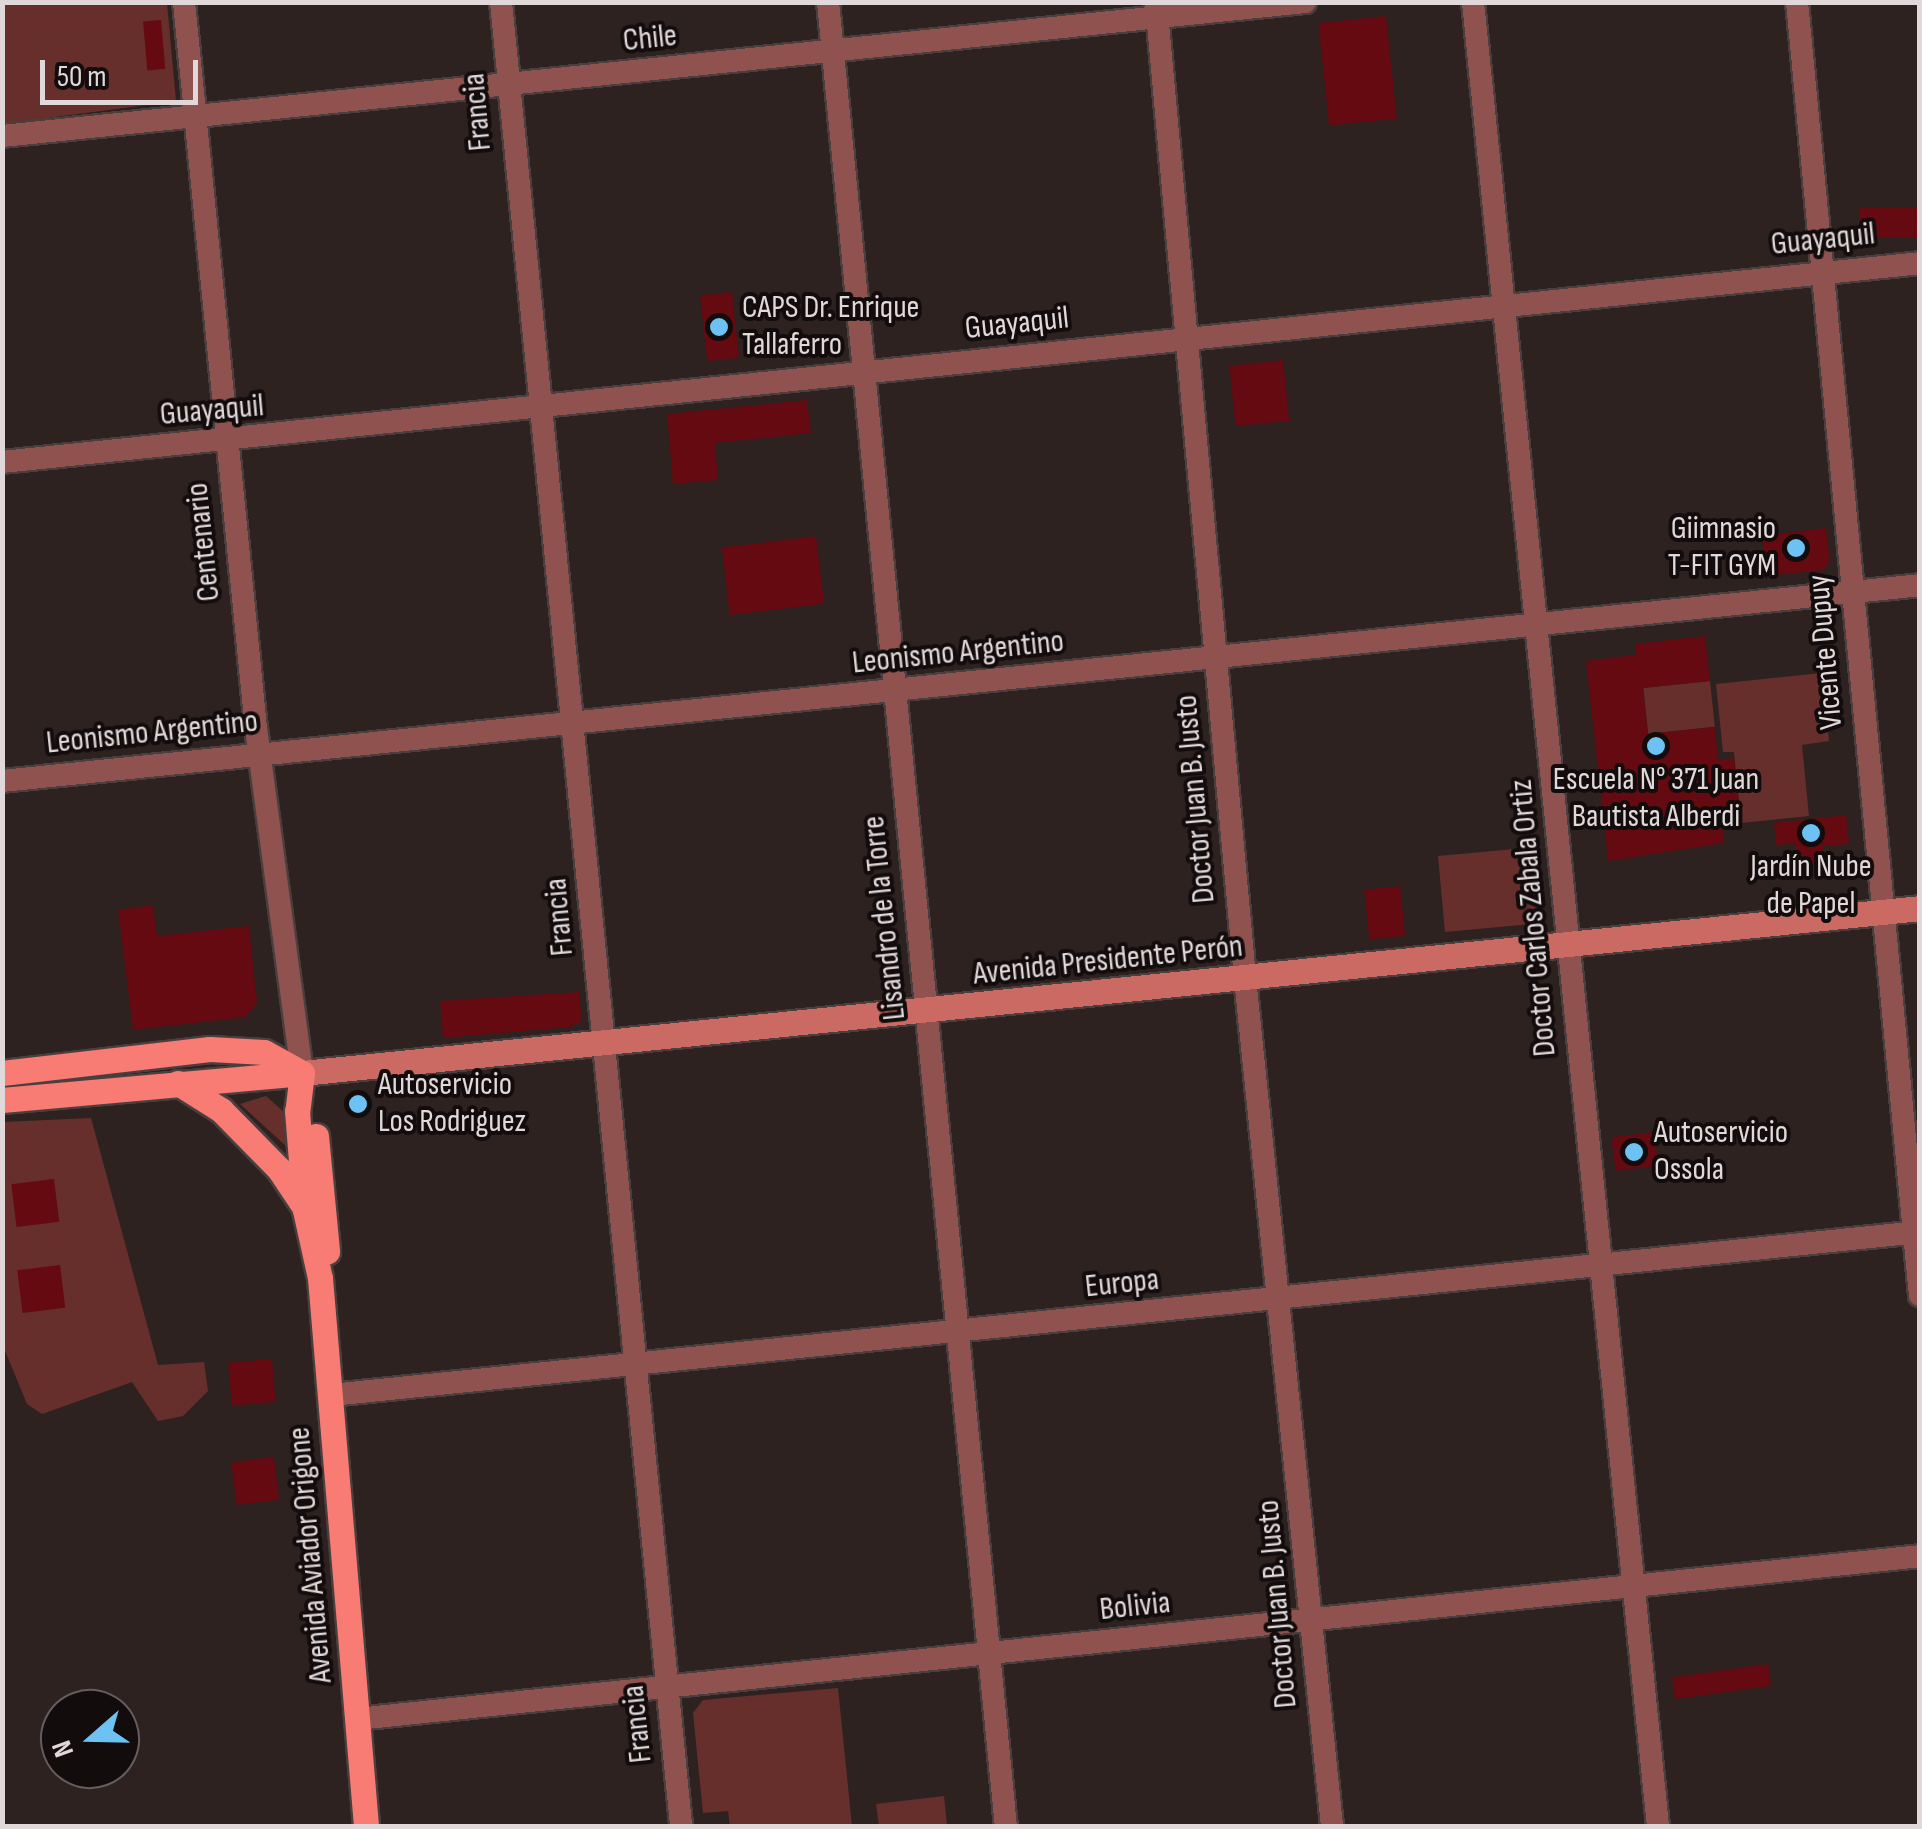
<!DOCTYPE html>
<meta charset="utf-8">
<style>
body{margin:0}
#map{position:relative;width:1922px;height:1829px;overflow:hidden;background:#2d2220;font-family:"Sofia Sans Condensed",sans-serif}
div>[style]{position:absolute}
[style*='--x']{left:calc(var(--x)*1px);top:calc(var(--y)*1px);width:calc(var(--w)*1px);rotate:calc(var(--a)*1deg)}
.green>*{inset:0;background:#662f2c;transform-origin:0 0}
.building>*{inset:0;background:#640a10;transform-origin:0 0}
.roads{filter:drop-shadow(2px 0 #4a3f3e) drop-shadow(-2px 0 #4a3f3e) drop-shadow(0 2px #4a3f3e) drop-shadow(0 -2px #4a3f3e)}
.minor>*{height:22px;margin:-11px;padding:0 11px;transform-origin:11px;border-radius:11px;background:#8f524e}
.secondary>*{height:25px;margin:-12.5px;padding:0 12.5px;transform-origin:12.5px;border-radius:12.5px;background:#ca6a63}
.primary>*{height:25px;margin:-12.5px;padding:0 12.5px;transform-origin:12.5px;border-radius:12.5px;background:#f87b74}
.dots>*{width:28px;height:28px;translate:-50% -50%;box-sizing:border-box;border:5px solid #120c0c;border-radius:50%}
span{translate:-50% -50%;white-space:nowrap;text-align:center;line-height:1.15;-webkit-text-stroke:8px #120c0c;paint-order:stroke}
.street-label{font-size:32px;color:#e1d9d9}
.poi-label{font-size:32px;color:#e1d9d9}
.left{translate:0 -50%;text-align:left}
.right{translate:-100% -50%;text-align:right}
.frame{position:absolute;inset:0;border:5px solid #e1d9d9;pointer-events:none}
.north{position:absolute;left:40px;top:1689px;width:100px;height:100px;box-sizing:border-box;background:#120c0c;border:2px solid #655e5e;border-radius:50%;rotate:250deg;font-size:28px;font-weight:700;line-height:40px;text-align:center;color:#e1d9d9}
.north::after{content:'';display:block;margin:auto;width:35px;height:45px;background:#6dc2f3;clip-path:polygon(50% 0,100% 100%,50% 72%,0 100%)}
.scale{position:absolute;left:40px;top:60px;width:158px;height:45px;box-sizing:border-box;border:5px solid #e1d9d9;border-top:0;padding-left:12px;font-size:30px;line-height:35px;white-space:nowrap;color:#e1d9d9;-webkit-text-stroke:8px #120c0c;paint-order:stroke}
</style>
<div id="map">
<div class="green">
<i style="clip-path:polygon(2px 3px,167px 3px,176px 101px,3px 124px)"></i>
<i style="clip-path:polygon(1822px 673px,1829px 741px,1802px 745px,1809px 816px,1741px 823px,1734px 752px,1723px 752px,1716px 684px)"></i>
<i style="left:1710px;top:681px;width:46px;height:67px;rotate:84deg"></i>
<i style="clip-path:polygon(1537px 847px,1542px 913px,1531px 924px,1445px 932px,1438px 856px)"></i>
<i style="clip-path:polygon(266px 1096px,284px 1112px,286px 1146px,240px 1104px)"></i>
<i style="clip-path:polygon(91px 1118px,158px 1365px,204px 1362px,208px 1391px,183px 1416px,158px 1421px,132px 1382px,42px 1414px,27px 1404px,3px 1346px,2px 1122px)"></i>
<i style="clip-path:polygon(838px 1688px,852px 1826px,730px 1826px,728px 1811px,703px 1813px,693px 1713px,703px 1700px)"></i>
<i style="clip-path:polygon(944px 1796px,947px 1826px,879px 1826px,876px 1804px)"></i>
</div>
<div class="building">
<i style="left:1386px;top:16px;width:103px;height:68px;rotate:84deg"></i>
<i style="left:161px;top:20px;width:49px;height:18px;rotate:85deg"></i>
<i style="left:1920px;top:208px;width:29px;height:61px;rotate:90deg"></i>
<i style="left:732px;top:292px;width:66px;height:32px;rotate:84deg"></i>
<i style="left:1283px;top:360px;width:61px;height:54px;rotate:84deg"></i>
<i style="clip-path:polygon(807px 400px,811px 433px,715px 443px,718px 480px,673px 484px,667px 414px)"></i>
<i style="clip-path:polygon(1826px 528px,1830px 561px,1824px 570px,1767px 576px,1762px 536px)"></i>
<i style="left:816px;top:536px;width:68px;height:95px;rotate:83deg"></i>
<i style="clip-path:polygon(1705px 636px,1710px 681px,1643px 688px,1648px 734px,1715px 727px,1718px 760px,1734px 758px,1740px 810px,1721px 812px,1724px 843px,1608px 861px,1586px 661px,1636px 655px,1635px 644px)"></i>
<i style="clip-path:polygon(1846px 815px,1849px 844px,1823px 846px,1825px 867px,1797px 870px,1795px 843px,1776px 845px,1774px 823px)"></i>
<i style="left:1400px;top:886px;width:50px;height:36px;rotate:84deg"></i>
<i style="clip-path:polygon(153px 905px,157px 936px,249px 926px,257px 1003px,246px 1017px,133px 1030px,118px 910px)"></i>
<i style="clip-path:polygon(579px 992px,582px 1021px,570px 1027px,443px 1038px,440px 1001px)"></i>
<i style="left:1654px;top:1132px;width:34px;height:43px;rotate:83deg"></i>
<i style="left:54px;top:1179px;width:43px;height:43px;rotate:83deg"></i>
<i style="left:60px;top:1265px;width:43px;height:43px;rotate:83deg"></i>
<i style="left:272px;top:1359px;width:43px;height:44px;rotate:85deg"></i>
<i style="left:274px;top:1457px;width:43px;height:43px;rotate:83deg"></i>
<i style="left:1768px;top:1664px;width:22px;height:97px;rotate:82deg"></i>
</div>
<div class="roads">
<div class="minor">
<i style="--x:184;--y:2;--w:730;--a:84.34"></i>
<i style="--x:256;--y:728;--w:348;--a:82.4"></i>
<i style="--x:501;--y:2;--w:1833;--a:84.36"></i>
<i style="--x:828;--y:2;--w:1833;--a:84.43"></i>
<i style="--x:1156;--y:2;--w:980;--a:84.79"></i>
<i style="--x:1245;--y:978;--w:852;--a:84.14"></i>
<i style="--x:1473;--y:2;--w:1833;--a:84.21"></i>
<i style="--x:1797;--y:2;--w:1299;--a:84.57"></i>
<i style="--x:2;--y:136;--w:1310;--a:-5.87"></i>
<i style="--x:2;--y:462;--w:1928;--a:-5.92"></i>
<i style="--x:2;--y:781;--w:1928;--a:-5.83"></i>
<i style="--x:331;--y:1395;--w:1597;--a:-5.86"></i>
<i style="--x:357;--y:1719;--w:1571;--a:-5.95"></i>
</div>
<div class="secondary">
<i style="--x:302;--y:1073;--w:1626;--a:-5.82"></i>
</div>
<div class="primary">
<i style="--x:2;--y:1073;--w:209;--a:-6.6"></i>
<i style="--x:210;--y:1049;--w:54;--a:3.2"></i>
<i style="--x:264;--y:1052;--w:43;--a:28.9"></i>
<i style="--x:302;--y:1073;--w:38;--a:97"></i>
<i style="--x:297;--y:1111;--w:99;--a:85.4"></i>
<i style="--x:305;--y:1210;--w:70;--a:77.6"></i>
<i style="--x:320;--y:1278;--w:550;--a:85.2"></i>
<i style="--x:178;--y:1083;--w:51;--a:32.1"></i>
<i style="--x:221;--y:1110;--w:83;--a:45.5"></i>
<i style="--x:279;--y:1169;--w:43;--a:56.3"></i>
<i style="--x:2;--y:1100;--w:301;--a:-5.1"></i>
<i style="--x:316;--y:1136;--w:116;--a:84.5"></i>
</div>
</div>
<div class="dots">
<i style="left:719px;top:327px;background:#6dc2f3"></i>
<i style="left:1796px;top:548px;background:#6dc2f3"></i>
<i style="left:1656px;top:746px;background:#6dc2f3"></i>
<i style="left:1811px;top:833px;background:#6dc2f3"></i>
<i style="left:358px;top:1104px;background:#6dc2f3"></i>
<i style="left:1634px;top:1152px;background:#6dc2f3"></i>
</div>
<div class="street-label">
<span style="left:650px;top:39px;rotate:-6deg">Chile</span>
<span style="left:478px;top:112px;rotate:-95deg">Francia</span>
<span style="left:1823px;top:240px;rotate:-6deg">Guayaquil</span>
<span style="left:1017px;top:324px;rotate:-6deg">Guayaquil</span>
<span style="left:212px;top:411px;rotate:-5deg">Guayaquil</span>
<span style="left:204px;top:542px;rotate:-96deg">Centenario</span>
<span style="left:1826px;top:652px;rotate:-95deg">Vicente Dupuy</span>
<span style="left:958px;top:653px;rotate:-6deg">Leonismo Argentino</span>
<span style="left:152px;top:733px;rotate:-6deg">Leonismo Argentino</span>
<span style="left:1196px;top:799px;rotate:-95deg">Doctor Juan B. Justo</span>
<span style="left:560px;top:917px;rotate:-95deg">Francia</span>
<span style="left:885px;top:918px;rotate:-96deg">Lisandro de la Torre</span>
<span style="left:1534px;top:918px;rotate:-95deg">Doctor Carlos Zabala Ortiz</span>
<span style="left:1108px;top:961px;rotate:-6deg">Avenida Presidente Perón</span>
<span style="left:1122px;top:1284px;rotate:-6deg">Europa</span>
<span style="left:311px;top:1555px;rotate:-95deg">Avenida Aviador Origone</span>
<span style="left:1278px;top:1604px;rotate:-95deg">Doctor Juan B. Justo</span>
<span style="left:1135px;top:1607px;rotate:-6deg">Bolivia</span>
<span style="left:638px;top:1724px;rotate:-96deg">Francia</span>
</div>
<div class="poi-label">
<span class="left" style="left:742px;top:327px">CAPS Dr. Enrique<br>Tallaferro</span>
<span class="right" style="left:1776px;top:548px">Giimnasio<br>T-FIT GYM</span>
<span style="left:1656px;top:799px">Escuela N° 371 Juan<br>Bautista Alberdi</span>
<span style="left:1811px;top:886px">Jardín Nube<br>de Papel</span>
<span class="left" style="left:378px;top:1104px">Autoservicio<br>Los Rodriguez</span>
<span class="left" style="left:1654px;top:1152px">Autoservicio<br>Ossola</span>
</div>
<div class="frame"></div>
<div class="north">N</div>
<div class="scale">50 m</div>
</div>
